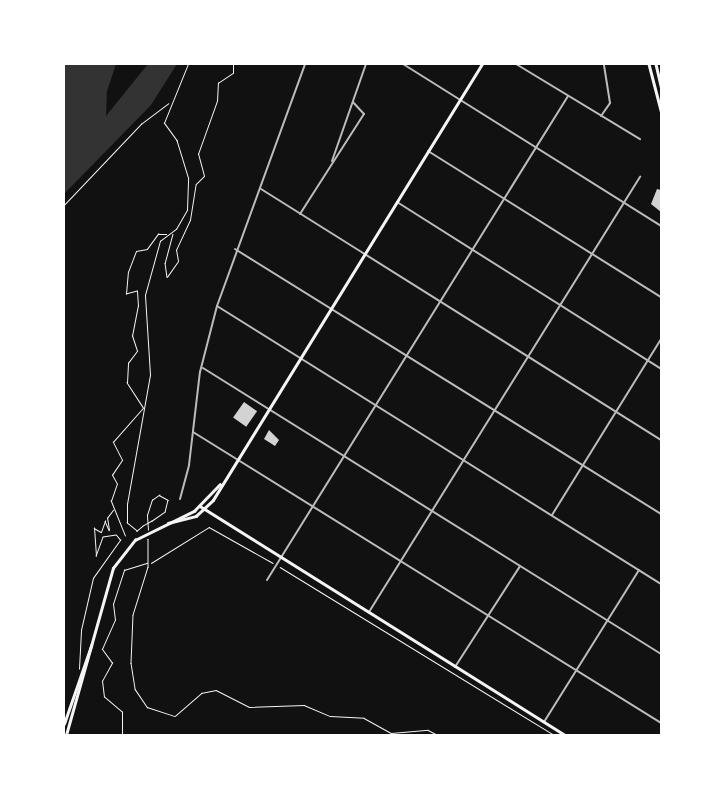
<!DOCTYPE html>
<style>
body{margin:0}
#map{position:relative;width:725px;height:799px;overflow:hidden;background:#111;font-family:"Golos Text",sans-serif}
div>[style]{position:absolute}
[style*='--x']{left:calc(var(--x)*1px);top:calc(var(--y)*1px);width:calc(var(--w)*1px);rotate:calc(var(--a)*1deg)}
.water>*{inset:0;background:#333}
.building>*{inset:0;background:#d3d3d3;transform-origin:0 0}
.path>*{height:0.5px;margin:-0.25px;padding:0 0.25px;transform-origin:0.25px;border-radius:0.25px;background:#f5f5f5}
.minor>*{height:2px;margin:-1px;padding:0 1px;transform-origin:1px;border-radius:1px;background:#bcbcbc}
.tertiary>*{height:2px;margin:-1px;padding:0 1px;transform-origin:1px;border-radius:1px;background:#bcbcbc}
.secondary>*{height:2.5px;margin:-1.25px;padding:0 1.25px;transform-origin:1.25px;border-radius:1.25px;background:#f5f5f5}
.primary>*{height:2.5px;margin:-1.25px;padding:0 1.25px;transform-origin:1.25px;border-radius:1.25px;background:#f5f5f5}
span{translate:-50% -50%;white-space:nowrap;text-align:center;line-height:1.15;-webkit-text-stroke:4px #fff;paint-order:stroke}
.frame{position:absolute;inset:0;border:65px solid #fff;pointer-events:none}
</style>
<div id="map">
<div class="water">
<i style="clip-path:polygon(64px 64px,116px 64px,107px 91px,106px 116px,148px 64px,177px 64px,151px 105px,64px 194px)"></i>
</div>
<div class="building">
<i style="clip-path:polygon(657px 189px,661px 190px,661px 212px,651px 204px)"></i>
<i style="left:244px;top:402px;width:16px;height:19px;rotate:35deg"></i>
<i style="clip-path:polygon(269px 430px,279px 440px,275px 446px,264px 439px)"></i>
</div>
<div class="path">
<i style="--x:64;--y:205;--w:112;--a:-46.5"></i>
<i style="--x:141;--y:124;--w:34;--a:-37"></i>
<i style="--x:173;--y:234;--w:30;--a:105"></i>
<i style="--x:165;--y:263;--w:14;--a:82"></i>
<i style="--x:167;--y:277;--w:19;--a:-55"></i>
<i style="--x:178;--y:261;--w:11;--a:-100"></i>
<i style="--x:176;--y:250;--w:33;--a:-65"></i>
<i style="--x:190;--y:220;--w:36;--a:-81"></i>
<i style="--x:196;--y:184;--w:11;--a:-45"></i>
<i style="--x:204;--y:176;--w:23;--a:-105"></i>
<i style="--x:198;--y:154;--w:56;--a:-70.3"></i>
<i style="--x:217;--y:101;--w:18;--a:-87"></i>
<i style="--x:218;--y:83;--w:18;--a:-34"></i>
<i style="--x:233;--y:73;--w:9;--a:-90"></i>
<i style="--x:148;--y:530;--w:15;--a:-94"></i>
<i style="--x:147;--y:515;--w:16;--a:-72"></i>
<i style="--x:152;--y:500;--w:9;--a:-36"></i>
<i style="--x:159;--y:495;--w:10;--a:29"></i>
<i style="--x:168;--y:500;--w:12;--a:104"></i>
<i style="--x:165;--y:512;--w:16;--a:145"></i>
<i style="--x:152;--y:521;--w:10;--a:151"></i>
<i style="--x:143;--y:526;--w:8;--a:140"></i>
<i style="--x:137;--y:531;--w:13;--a:-141"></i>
<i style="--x:127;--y:523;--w:19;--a:-90"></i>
<i style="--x:127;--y:504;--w:131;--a:-79.9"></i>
<i style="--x:150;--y:375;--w:80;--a:-93.6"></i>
<i style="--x:145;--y:295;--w:56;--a:-74.5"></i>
<i style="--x:160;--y:241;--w:20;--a:-37"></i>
<i style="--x:176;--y:229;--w:22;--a:-60"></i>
<i style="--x:187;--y:210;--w:32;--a:-88"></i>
<i style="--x:188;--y:178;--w:39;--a:-107"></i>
<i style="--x:177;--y:141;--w:22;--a:-126"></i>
<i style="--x:164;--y:123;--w:64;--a:-67.9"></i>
<i style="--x:125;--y:536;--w:38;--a:-112"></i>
<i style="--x:111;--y:501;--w:18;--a:-71"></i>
<i style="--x:117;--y:484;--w:10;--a:-119"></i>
<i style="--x:112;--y:475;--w:18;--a:-56"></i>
<i style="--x:122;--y:460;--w:20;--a:-117"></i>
<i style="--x:113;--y:442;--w:45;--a:-48.6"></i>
<i style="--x:143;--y:408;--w:30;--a:-123"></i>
<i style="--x:127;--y:383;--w:20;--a:-87"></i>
<i style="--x:128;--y:363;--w:15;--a:-53"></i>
<i style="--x:137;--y:351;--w:16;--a:-108"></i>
<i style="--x:132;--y:336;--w:31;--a:-79"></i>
<i style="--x:138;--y:306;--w:15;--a:-94"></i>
<i style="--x:137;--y:291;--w:11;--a:165"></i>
<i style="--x:126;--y:294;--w:22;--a:-85"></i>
<i style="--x:128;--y:272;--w:22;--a:-69"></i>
<i style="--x:136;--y:251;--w:11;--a:-10"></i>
<i style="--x:147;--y:249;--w:19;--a:-54"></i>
<i style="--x:158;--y:234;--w:9;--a:0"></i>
<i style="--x:148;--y:539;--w:28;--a:90"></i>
<i style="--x:148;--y:567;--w:50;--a:107.4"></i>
<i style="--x:133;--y:615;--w:48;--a:92.4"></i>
<i style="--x:131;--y:663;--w:26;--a:81"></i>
<i style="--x:135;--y:689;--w:22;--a:56"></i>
<i style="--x:147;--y:707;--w:29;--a:18"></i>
<i style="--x:175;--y:716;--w:35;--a:-41"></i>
<i style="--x:201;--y:693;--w:15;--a:-11"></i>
<i style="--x:216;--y:690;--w:37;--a:27"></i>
<i style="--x:249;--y:707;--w:55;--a:-2.1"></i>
<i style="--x:304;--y:705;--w:28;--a:23"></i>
<i style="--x:330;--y:716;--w:34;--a:3"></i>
<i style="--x:364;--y:718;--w:31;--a:29"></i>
<i style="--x:391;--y:733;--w:37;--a:-5"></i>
<i style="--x:428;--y:730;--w:11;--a:27"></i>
<i style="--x:151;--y:563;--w:68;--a:-31.8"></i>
<i style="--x:209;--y:527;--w:73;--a:29.4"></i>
<i style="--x:280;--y:567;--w:321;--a:31.5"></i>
<i style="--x:79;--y:669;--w:39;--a:-87"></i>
<i style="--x:81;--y:630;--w:53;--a:-77"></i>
<i style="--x:93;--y:578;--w:47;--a:-54.6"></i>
<i style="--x:120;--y:540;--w:6;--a:-129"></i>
<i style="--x:116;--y:535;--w:13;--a:171"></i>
<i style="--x:103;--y:537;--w:20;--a:110"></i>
<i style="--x:96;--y:556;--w:28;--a:-94"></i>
<i style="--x:94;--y:528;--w:8;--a:30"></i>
<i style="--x:101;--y:532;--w:12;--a:-70"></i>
<i style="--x:105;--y:521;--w:10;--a:66"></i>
<i style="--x:109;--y:530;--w:12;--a:-99"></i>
<i style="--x:107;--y:518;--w:10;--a:-53"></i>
<i style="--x:122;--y:735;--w:23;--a:-90"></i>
<i style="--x:122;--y:712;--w:23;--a:-140"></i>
<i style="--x:104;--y:697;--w:16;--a:-97"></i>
<i style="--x:102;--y:681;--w:21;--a:-61"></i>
<i style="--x:112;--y:663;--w:17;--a:-126"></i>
<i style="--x:102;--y:649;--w:32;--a:-66"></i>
<i style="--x:115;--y:620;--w:16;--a:-97"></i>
<i style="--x:113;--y:604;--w:36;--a:-72"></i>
<i style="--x:124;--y:570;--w:24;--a:-17"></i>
</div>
<div class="minor">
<i style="--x:403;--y:64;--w:305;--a:32.1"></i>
<i style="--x:516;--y:64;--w:145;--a:31.2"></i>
<i style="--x:601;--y:116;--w:16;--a:-55"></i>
<i style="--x:610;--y:103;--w:39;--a:-99"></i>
<i style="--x:428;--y:151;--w:275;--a:32.1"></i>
<i style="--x:332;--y:161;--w:103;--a:-70.7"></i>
<i style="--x:261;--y:189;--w:120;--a:32.1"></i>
<i style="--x:397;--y:202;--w:312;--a:32.3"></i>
<i style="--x:300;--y:214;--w:119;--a:-57.4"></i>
<i style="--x:364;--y:114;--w:16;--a:-133"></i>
<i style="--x:235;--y:249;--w:502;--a:31.88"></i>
<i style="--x:217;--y:306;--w:524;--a:32.05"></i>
<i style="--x:203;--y:368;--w:540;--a:31.98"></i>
<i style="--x:193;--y:432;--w:551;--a:31.87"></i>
<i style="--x:180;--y:499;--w:35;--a:-75"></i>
<i style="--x:189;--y:465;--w:94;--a:-83.3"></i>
<i style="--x:200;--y:372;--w:68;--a:-75.6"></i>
<i style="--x:217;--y:306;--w:258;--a:-70"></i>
<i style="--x:552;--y:515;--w:207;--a:-58.2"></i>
<i style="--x:267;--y:580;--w:570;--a:-58.12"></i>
<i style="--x:369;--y:612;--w:513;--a:-58.08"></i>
<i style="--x:455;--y:667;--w:120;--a:-57.2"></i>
<i style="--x:544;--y:722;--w:179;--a:-58"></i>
</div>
<div class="tertiary">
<i style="--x:363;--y:253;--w:352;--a:32.1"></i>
</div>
<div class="secondary">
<i style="--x:200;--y:506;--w:431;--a:32.1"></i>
<i style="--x:168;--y:523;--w:29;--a:-14"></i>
<i style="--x:196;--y:516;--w:23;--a:-43"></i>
<i style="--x:213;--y:500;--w:512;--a:-58.33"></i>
<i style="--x:64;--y:724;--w:83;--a:-70.9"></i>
<i style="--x:66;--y:735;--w:173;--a:-74.3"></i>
<i style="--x:113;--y:568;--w:36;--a:-52"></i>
<i style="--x:135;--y:540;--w:66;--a:-26.2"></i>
<i style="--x:194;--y:511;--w:37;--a:-46"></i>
</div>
<div class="primary">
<i style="--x:649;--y:64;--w:48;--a:75.4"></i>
<i style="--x:656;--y:64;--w:23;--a:77"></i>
</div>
<div class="frame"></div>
</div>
